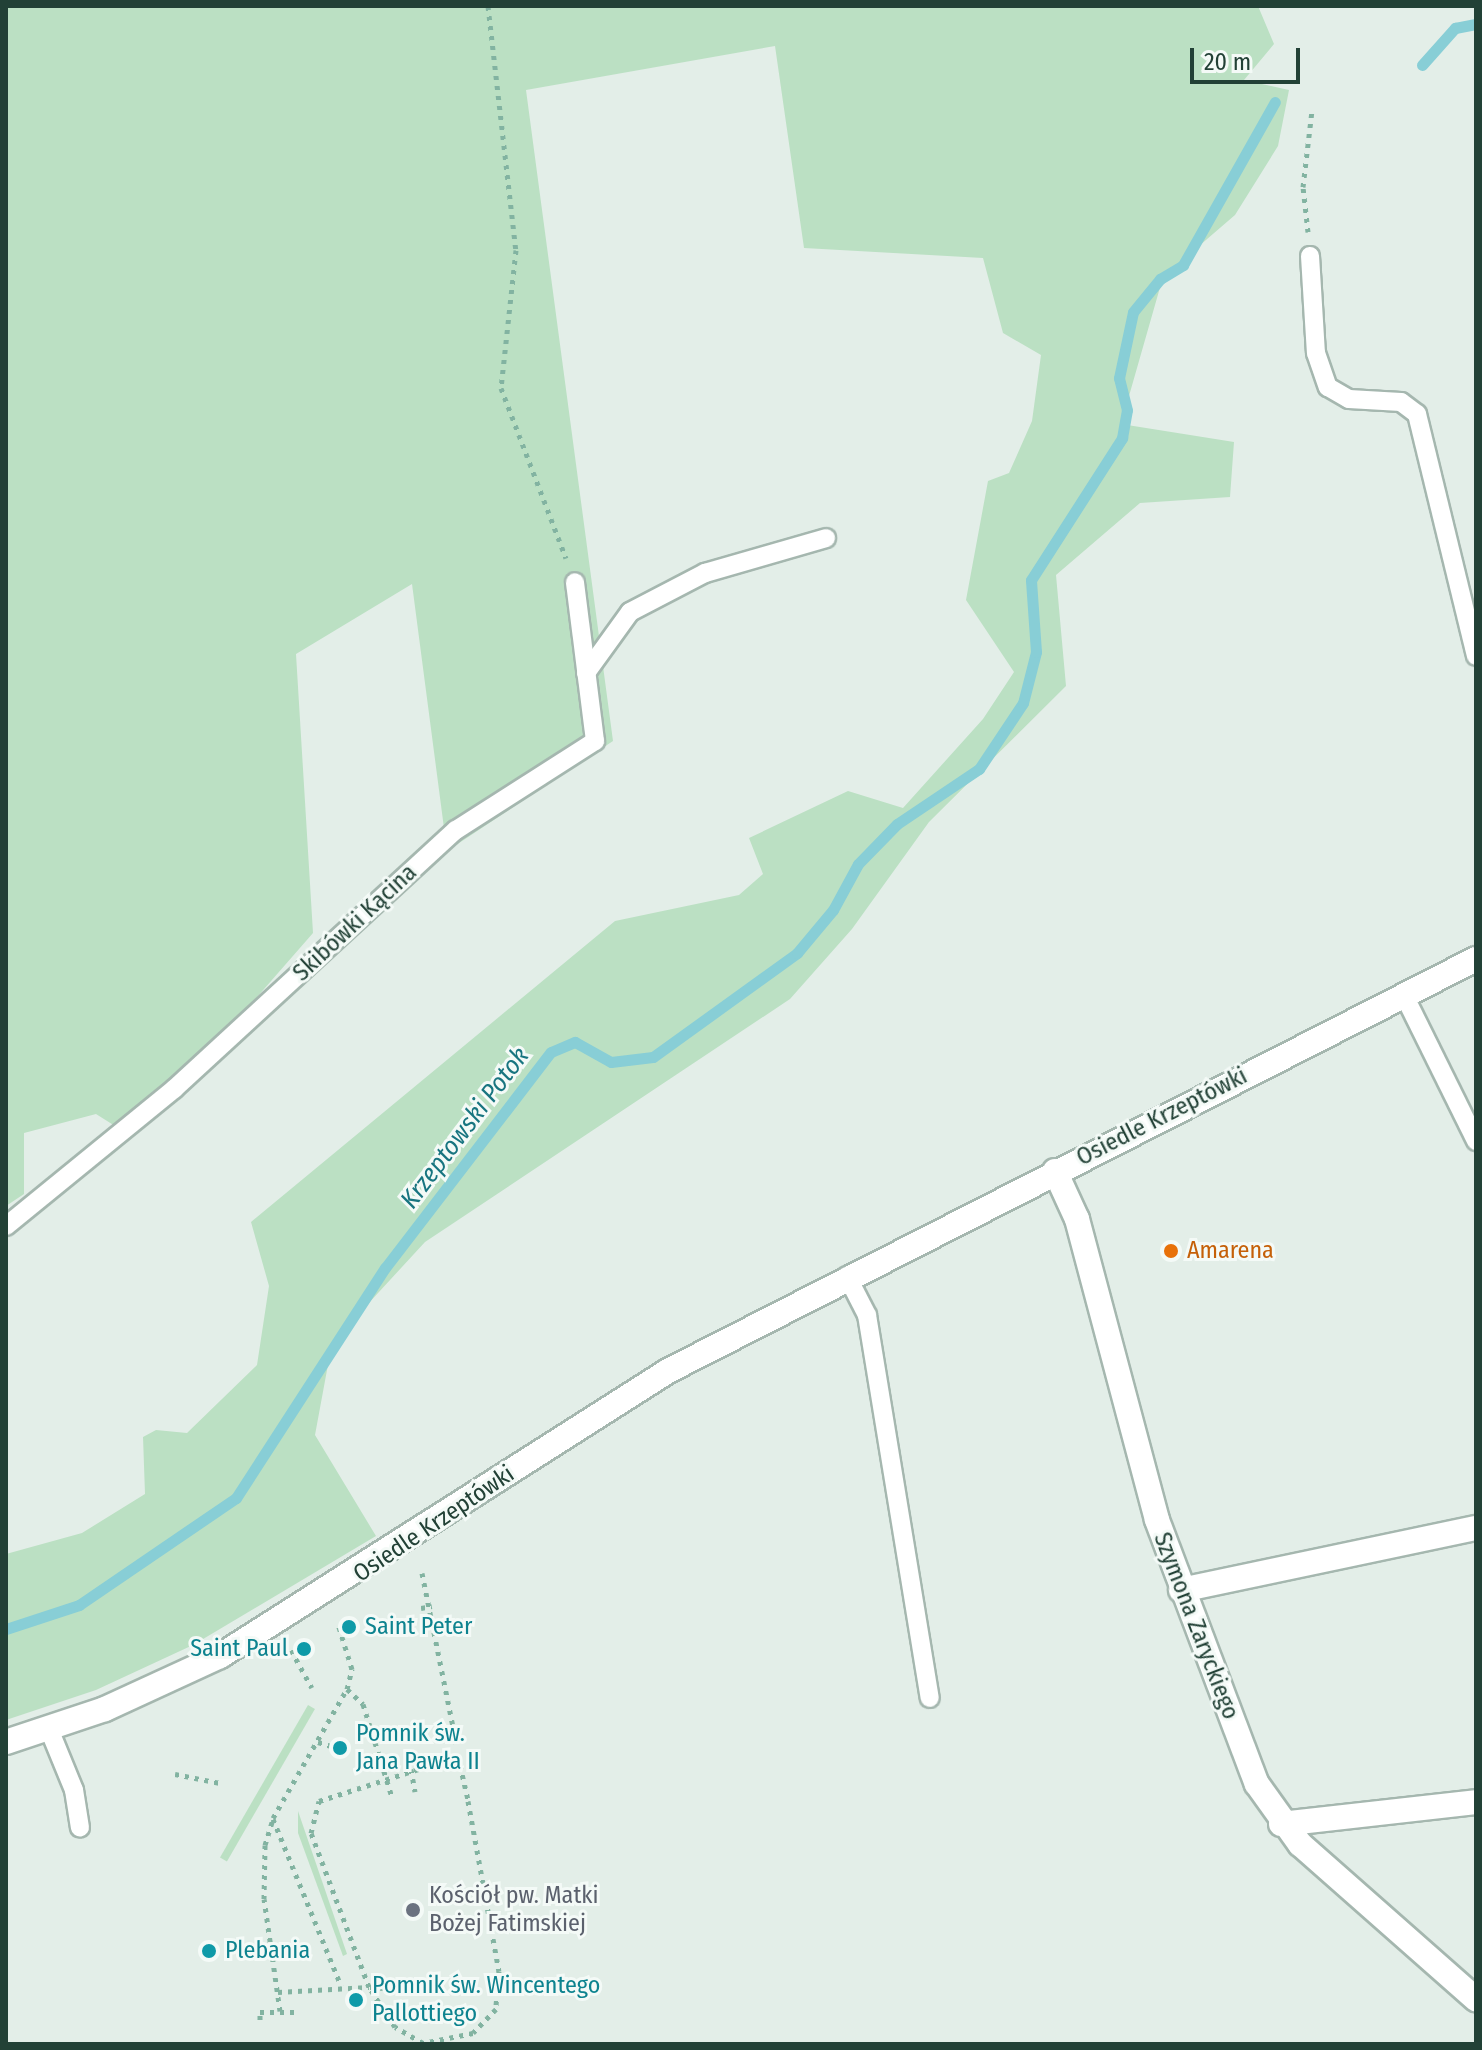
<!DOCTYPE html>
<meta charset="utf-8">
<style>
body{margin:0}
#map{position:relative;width:1482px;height:2050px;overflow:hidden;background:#e3eee8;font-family:"Fira Sans Condensed",sans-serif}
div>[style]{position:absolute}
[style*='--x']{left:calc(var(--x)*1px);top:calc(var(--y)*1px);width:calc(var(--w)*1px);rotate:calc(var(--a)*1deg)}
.green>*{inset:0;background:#bbe0c3;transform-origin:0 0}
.stream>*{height:11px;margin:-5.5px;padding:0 5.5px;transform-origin:5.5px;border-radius:5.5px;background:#88ced6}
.path>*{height:5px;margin-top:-2.5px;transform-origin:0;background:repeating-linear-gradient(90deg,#82b3a1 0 4px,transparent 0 10px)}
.roads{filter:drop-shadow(2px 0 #a5b7af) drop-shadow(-2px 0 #a5b7af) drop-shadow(0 2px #a5b7af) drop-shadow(0 -2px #a5b7af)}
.lane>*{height:18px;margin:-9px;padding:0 9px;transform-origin:9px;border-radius:9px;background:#fff}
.street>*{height:24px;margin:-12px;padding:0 12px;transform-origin:12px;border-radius:12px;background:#fff}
.secondary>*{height:24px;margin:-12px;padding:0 12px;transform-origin:12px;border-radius:12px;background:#fff}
.dots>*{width:22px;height:22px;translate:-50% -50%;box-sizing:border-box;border:4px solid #f4faf7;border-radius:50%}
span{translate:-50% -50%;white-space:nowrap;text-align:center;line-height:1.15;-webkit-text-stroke:6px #f4faf7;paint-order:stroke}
.street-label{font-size:24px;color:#224136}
.food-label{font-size:24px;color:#c56008}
.left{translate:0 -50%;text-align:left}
.culture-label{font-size:24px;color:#0d838f}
.right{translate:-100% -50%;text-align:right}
.worship-label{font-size:24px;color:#5b616d}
.water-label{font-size:26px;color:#187580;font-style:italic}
.frame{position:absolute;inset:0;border:8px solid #224136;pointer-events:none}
.scale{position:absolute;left:1190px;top:48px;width:110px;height:36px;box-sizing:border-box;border:4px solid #224136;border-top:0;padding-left:10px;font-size:24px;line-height:28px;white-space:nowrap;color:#224136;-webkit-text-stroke:6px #f4faf7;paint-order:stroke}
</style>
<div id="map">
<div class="green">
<i style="clip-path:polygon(6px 6px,1258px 6px,1274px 44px,1244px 80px,1289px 90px,1278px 146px,1235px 215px,1163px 277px,1121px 424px,1234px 442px,1230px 497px,1140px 503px,1056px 575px,1066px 686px,929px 822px,852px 929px,790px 999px,425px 1242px,332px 1343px,315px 1435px,376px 1536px,193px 1645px,96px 1690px,6px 1720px,6px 1554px,82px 1533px,145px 1494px,143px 1437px,156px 1430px,187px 1433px,257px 1365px,269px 1286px,251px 1222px,615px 921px,739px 895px,763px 874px,749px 838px,848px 791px,903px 808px,983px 719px,1014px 672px,966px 600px,988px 481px,1009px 473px,1032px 421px,1041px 355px,1003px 333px,983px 258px,804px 248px,775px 46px,526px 90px,613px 741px,447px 851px,412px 584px,296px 654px,313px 933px,237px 1020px,115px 1126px,96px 1114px,24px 1133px,24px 1194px,6px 1206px)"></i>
<i style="left:308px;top:1705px;width:8px;height:176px;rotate:30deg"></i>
<i style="clip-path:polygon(298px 1811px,347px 1954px,343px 1956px,298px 1833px)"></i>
</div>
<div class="stream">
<i style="--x:1422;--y:65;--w:50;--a:-48.3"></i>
<i style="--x:1455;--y:28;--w:21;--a:-11"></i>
<i style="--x:6;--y:1629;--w:77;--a:-18.2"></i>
<i style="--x:79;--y:1605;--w:190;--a:-34.3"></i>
<i style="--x:236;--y:1498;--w:274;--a:-57.1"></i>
<i style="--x:385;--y:1268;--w:272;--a:-52.5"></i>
<i style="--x:551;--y:1052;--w:26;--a:-23"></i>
<i style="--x:575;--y:1042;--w:41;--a:29.1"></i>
<i style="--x:611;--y:1062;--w:42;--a:-6.8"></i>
<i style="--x:653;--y:1057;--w:178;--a:-35.8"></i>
<i style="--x:797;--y:953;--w:56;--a:-50.1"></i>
<i style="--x:833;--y:910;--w:52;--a:-61.5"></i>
<i style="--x:858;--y:864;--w:56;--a:-45.7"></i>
<i style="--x:897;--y:824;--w:99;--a:-33.9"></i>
<i style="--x:979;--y:769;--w:79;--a:-56.3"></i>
<i style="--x:1023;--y:703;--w:53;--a:-75.7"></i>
<i style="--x:1036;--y:652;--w:72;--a:-94"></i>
<i style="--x:1031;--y:580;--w:169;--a:-57.3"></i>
<i style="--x:1122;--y:438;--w:28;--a:-80"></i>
<i style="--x:1127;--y:410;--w:33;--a:-104"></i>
<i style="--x:1119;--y:378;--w:67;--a:-78"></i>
<i style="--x:1133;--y:312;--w:43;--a:-50.7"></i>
<i style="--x:1160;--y:279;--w:27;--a:-31"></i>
<i style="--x:1183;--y:265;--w:187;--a:-60.6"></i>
</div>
<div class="path">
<i style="--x:488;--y:6;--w:246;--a:83.5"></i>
<i style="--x:516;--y:250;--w:139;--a:96.2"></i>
<i style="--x:501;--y:388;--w:182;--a:69.1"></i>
<i style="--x:1308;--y:232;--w:45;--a:-96.3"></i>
<i style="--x:1303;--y:187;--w:78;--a:-83.3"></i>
<i style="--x:422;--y:1573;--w:177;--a:78.6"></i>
<i style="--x:421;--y:1608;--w:11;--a:-10"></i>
<i style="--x:291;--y:1650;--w:43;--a:61.1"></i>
<i style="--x:347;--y:1689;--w:22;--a:43"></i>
<i style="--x:363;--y:1704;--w:97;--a:72.7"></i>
<i style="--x:318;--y:1742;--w:14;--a:17"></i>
<i style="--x:411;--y:1769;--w:23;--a:80"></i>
<i style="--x:175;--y:1774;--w:46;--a:11.3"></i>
<i style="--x:273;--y:1819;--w:180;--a:67.8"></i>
<i style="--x:370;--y:1987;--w:31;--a:4"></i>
<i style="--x:278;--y:1992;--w:91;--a:-3.1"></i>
<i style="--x:369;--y:1987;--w:165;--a:-110.6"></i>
<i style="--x:311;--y:1833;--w:33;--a:-76"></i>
<i style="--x:319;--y:1801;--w:134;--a:-17.8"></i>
<i style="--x:447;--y:1760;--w:14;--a:21"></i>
<i style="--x:460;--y:1765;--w:37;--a:77"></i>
<i style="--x:468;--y:1801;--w:173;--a:79.7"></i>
<i style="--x:499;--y:1971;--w:38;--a:95"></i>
<i style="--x:496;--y:2009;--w:33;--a:134"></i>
<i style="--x:473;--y:2033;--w:51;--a:168.7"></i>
<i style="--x:423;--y:2043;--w:32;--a:-150"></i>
<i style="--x:395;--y:2027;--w:48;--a:-123"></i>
<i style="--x:280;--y:2011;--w:113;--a:-98.1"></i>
<i style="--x:264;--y:1899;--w:54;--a:-88.9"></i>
<i style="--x:265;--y:1845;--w:28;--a:-73"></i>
<i style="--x:273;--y:1818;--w:149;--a:-60.2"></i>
<i style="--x:347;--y:1689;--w:21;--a:-76"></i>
<i style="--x:352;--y:1669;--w:47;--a:-107.3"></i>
<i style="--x:260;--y:2020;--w:8;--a:-90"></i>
<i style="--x:260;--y:2012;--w:39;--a:0"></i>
</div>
<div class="roads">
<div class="lane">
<i style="--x:1310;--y:256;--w:97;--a:86.5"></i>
<i style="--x:1316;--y:353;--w:36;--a:71"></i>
<i style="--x:1328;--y:387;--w:24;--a:30"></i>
<i style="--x:1349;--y:399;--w:52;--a:3.3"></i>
<i style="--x:1401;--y:402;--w:20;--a:37"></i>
<i style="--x:1417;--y:414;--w:249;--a:76.3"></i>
<i style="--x:586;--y:673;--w:75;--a:-54.2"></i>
<i style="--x:630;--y:612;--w:85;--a:-27.5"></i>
<i style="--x:705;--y:573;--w:126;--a:-16.1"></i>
<i style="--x:1404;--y:995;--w:163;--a:63.7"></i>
<i style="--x:6;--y:1226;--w:217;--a:-39.2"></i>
<i style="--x:174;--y:1089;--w:383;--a:-42.6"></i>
<i style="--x:456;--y:830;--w:165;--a:-32.6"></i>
<i style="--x:595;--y:741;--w:160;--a:-97.2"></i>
<i style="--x:847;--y:1276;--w:44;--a:62.9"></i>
<i style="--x:867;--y:1315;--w:388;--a:80.7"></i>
<i style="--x:49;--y:1729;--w:66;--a:67.7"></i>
<i style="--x:74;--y:1790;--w:38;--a:81"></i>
</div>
<div class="street">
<i style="--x:1055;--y:1171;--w:53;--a:65.4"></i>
<i style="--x:1077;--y:1219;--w:311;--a:75.1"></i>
<i style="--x:1157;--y:1520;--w:282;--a:69.3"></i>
<i style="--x:1257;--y:1784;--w:74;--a:54.4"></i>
<i style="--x:1300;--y:1844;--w:235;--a:41.4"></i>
<i style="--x:1181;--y:1590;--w:301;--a:-11.9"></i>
<i style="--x:1281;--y:1824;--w:196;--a:-6.4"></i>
</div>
<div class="secondary">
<i style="--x:6;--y:1742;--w:104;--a:-18.4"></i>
<i style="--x:105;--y:1709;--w:127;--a:-24.7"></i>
<i style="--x:220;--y:1656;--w:531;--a:-32.46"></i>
<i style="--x:668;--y:1371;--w:907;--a:-27.02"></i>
</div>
</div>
<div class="dots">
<i style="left:1171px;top:1251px;background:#e8710a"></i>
<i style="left:349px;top:1627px;background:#0f9aa8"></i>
<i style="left:304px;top:1649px;background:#0f9aa8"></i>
<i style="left:340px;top:1748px;background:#0f9aa8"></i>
<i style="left:413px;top:1910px;background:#6b7280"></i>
<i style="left:209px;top:1951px;background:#0f9aa8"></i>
<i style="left:356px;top:2000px;background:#0f9aa8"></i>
</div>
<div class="street-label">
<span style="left:355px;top:923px;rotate:-43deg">Skibówki Kącina</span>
<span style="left:1162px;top:1117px;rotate:-27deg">Osiedle Krzeptówki</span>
<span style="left:434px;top:1524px;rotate:-34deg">Osiedle Krzeptówki</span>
<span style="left:1196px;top:1626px;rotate:69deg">Szymona Zaryckiego</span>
</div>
<div class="food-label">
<span class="left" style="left:1187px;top:1251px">Amarena</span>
</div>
<div class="culture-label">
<span class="left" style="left:365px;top:1627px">Saint Peter</span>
<span class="right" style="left:288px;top:1649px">Saint Paul</span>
<span class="left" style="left:356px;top:1748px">Pomnik św.<br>Jana Pawła II</span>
<span class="left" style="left:225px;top:1951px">Plebania</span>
<span class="left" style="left:372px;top:2000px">Pomnik św. Wincentego<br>Pallottiego</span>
</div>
<div class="worship-label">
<span class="left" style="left:429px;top:1910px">Kościół pw. Matki<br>Bożej Fatimskiej</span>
</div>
<div class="water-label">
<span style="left:465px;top:1128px;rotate:-53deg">Krzeptowski Potok</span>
</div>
<div class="frame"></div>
<div class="scale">20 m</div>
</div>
